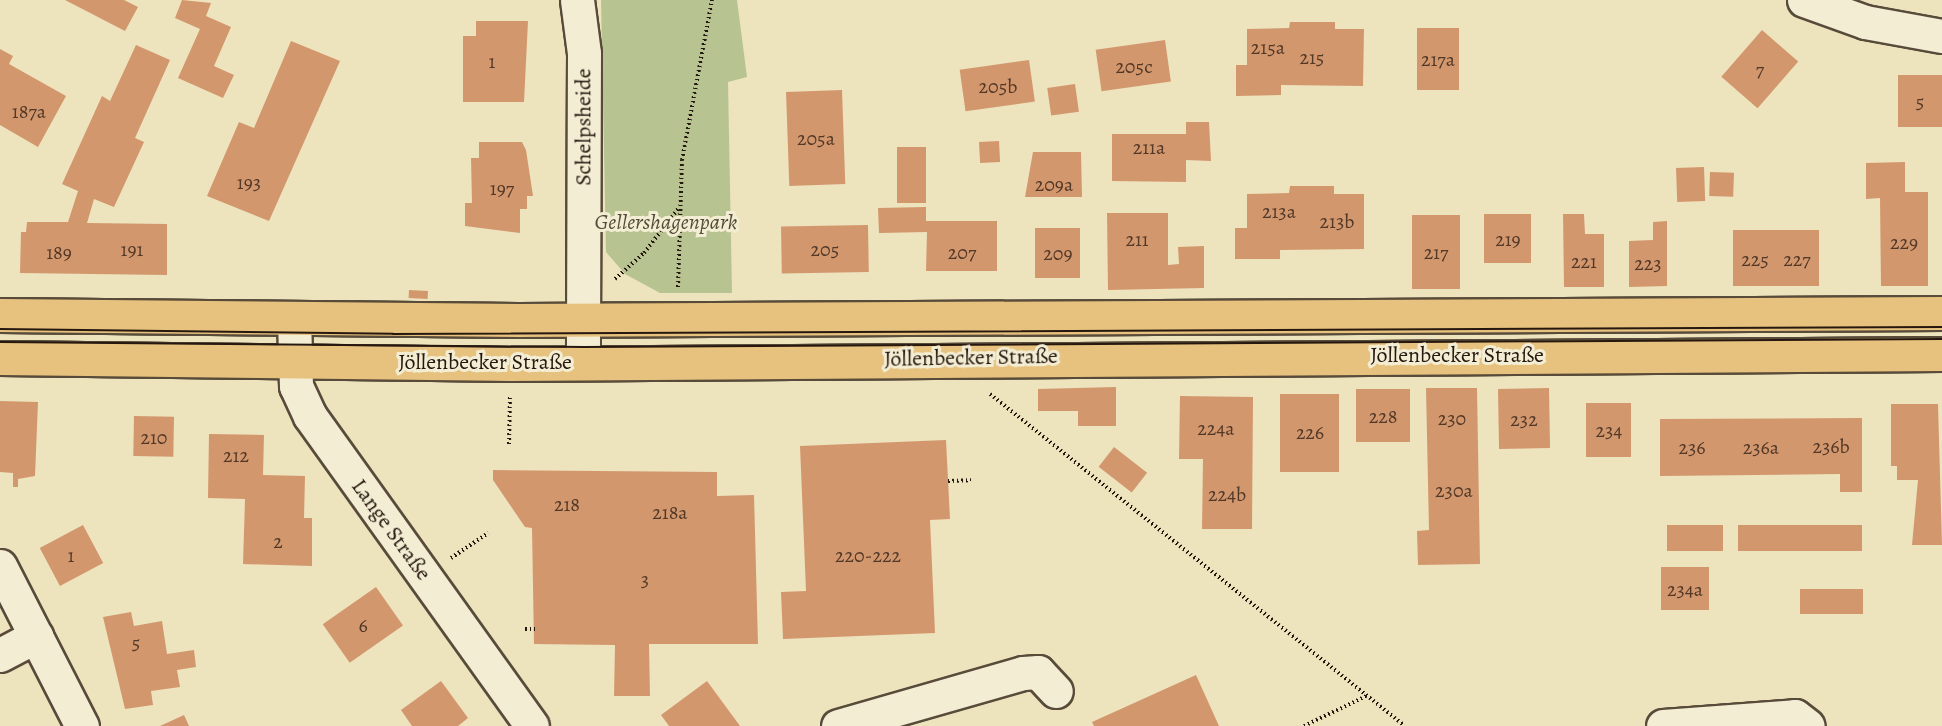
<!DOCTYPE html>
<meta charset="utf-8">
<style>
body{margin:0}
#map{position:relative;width:1942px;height:726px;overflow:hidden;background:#ede3bd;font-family:Alegreya,serif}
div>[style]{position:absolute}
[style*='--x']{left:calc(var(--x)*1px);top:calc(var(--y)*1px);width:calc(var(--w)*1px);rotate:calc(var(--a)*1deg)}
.green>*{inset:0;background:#b7c492}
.building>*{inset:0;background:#d3976e;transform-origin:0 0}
.path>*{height:4px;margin-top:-2px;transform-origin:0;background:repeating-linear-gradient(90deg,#27180f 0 1.5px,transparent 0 4.5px)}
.roads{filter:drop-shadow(2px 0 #584b3a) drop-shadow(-2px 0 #584b3a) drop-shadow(0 2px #584b3a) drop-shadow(0 -2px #584b3a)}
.minor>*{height:33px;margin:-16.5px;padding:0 16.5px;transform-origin:16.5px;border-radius:16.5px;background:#f3edd4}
.major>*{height:33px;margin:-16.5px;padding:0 16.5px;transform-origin:16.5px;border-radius:16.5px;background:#e6c27e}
.tram>*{height:1.5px;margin:-0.75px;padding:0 0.75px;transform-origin:0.75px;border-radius:0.75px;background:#27180f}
span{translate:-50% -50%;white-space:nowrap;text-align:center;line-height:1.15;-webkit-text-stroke:6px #f3edd4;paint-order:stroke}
.number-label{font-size:20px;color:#523827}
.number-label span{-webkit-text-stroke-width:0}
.street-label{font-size:22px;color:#27180f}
.park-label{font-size:22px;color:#524c36;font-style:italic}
</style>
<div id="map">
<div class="green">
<i style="clip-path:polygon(601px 0,737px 0,747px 77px,728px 82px,732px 293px,660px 293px,625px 274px,606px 252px)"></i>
</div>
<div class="building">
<i style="clip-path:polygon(65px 0,124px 0,138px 7px,125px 31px)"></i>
<i style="clip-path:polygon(182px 0,211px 3px,206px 16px,231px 27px,214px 66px,234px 75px,223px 98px,178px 78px,200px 29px,175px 18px)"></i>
<i style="clip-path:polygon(476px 21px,528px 21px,524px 102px,463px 102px,463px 36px,476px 36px)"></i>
<i style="clip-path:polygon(1290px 22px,1335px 22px,1335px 29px,1364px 29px,1363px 86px,1281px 85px,1281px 95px,1236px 96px,1236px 65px,1247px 65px,1247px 29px,1289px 28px)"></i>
<i style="left:1417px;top:28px;width:42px;height:62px"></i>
<i style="left:1762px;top:30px;width:48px;height:62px;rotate:41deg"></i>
<i style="left:1165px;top:40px;width:42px;height:70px;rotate:82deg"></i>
<i style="clip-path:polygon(291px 41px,340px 61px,269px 221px,207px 196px,239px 122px,254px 128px)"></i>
<i style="clip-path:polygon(136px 45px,170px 60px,135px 138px,144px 142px,114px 207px,94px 199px,87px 223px,167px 224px,167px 275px,20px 273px,21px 232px,26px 232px,27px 222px,68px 222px,78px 191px,62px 184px,102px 96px,110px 101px)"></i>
<i style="clip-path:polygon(0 49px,13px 56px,9px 64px,66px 96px,38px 147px,0 125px)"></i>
<i style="left:1029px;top:60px;width:42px;height:70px;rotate:82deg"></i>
<i style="left:1942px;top:75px;width:52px;height:44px;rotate:90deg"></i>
<i style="left:1075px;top:84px;width:28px;height:28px;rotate:82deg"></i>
<i style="left:842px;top:90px;width:94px;height:56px;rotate:88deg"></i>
<i style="clip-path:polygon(1186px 122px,1209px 122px,1211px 161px,1186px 160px,1186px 182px,1112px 181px,1112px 134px,1186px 134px)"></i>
<i style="left:999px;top:141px;width:21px;height:20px;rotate:87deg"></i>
<i style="clip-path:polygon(479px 142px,522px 142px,526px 150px,533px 196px,527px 196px,527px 209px,520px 209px,520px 233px,465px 226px,465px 203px,472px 203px,471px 158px,479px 158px)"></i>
<i style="left:926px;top:147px;width:56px;height:29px;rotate:90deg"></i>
<i style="clip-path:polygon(1033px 152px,1081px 152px,1082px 197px,1025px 197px)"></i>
<i style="clip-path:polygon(1905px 162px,1905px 192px,1928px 192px,1928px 286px,1881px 286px,1880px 198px,1866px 199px,1866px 163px)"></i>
<i style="left:1704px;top:167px;width:34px;height:28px;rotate:88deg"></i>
<i style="left:1710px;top:172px;width:24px;height:24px;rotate:2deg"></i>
<i style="clip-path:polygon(1290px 186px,1334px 186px,1334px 194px,1364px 194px,1364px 249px,1280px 250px,1280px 259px,1235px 259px,1235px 228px,1247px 228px,1247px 194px,1289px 193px)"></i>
<i style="clip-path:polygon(926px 207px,926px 221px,997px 221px,997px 271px,926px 271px,927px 232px,879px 233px,878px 208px)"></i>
<i style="clip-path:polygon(1107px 213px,1168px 213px,1168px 265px,1179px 264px,1178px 247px,1204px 246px,1204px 288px,1108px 290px)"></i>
<i style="left:1531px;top:214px;width:49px;height:47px;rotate:90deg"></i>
<i style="clip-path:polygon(1563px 214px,1584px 214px,1585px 234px,1604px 234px,1604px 287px,1564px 287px)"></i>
<i style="left:1412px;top:215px;width:48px;height:74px"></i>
<i style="clip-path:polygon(1667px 221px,1667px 286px,1629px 287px,1629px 241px,1653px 240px,1653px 222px)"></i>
<i style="left:868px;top:225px;width:47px;height:87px;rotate:89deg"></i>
<i style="left:1035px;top:228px;width:45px;height:50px"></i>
<i style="left:1819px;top:230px;width:56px;height:86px;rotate:90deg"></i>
<i style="left:409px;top:290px;width:19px;height:8px;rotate:3deg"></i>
<i style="clip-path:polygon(1116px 387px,1116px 426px,1078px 426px,1078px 411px,1038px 411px,1038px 389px)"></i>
<i style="clip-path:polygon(1426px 388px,1477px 388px,1480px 564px,1418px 565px,1417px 531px,1429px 530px)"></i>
<i style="left:1549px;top:388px;width:60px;height:51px;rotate:89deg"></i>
<i style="left:1356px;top:389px;width:54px;height:53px"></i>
<i style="left:1280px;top:394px;width:59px;height:78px"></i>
<i style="clip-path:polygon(1180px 396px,1253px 397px,1252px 529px,1202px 529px,1203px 459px,1179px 459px)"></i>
<i style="clip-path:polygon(0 401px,38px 402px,35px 476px,18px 479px,18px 487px,13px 487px,13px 473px,0 472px)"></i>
<i style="left:1586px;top:403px;width:45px;height:54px"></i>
<i style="clip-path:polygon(1891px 404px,1938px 404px,1942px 545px,1912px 545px,1918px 480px,1897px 480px,1897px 466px,1891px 466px)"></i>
<i style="left:134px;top:416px;width:40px;height:40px;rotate:1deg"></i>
<i style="clip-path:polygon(1862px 418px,1862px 492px,1840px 492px,1840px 474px,1660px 476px,1660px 419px)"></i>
<i style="clip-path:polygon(209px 434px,264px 435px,263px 475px,305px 476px,304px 518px,312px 518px,312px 566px,243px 564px,245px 499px,208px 498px)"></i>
<i style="clip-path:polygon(946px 440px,950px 519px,930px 520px,935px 633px,783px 639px,781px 592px,806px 591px,800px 446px)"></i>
<i style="left:1114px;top:447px;width:42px;height:25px;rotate:38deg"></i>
<i style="clip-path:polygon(493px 470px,717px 472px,717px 496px,754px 495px,758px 644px,649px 644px,650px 696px,614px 696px,615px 645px,534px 644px,532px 528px,525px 527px,493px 480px)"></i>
<i style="left:83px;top:525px;width:43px;height:49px;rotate:62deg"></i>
<i style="left:1723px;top:525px;width:26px;height:56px;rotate:90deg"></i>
<i style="left:1738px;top:525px;width:124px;height:26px"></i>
<i style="left:1661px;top:567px;width:48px;height:43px"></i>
<i style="left:376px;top:587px;width:47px;height:65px;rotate:55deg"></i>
<i style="left:1800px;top:589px;width:63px;height:25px"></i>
<i style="clip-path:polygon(131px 612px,134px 626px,162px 621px,167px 654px,194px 650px,196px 667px,177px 670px,180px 687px,151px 691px,153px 705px,125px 709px,103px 617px)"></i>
<i style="clip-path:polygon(1196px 675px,1219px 726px,1094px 726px,1092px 722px)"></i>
<i style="clip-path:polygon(441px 681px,468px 718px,458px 726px,412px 726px,401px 710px)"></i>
<i style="clip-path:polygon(707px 681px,740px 726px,669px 726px,661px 715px)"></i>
<i style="clip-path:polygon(184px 715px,189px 726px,160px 726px)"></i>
</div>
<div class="path">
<i style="--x:615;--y:279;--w:39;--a:-42"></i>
<i style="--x:644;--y:253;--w:56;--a:-52.3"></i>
<i style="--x:678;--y:287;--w:127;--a:-88.2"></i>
<i style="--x:682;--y:160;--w:163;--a:-79.4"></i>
<i style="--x:990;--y:394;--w:531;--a:38.66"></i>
<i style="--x:509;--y:444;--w:47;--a:-88.8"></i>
<i style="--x:948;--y:481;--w:23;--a:-2"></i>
<i style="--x:451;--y:558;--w:45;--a:-34"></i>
<i style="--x:525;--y:629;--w:10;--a:0"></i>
<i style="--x:1304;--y:726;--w:69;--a:-25.8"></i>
</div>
<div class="roads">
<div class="minor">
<i style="--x:577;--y:0;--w:53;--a:82.5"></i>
<i style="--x:584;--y:53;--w:310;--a:90.2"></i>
<i style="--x:1804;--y:0;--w:65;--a:19.8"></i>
<i style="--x:1865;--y:22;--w:78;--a:10.3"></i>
<i style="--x:294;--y:319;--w:67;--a:88.3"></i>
<i style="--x:296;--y:386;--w:33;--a:65"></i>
<i style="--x:310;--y:416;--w:381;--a:54.4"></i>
<i style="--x:0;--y:566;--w:180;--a:62.9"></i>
<i style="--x:0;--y:655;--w:41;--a:-27.8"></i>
<i style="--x:838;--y:726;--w:192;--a:-16"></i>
<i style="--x:1023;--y:673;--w:15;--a:-4"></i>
<i style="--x:1038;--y:672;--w:26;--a:47"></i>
<i style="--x:1663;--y:726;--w:132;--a:-4.3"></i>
<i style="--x:1795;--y:716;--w:16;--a:38"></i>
</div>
<div class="major">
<i style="--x:0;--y:315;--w:518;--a:0.55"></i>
<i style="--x:518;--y:320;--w:1424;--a:-0.28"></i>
<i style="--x:0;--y:358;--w:510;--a:0.67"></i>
<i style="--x:510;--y:364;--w:1432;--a:-0.4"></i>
</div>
</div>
<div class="tram">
<i style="--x:0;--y:329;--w:393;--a:0.7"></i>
<i style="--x:393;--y:334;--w:1549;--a:-0.26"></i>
<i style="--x:0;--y:342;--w:583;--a:0.49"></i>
<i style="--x:583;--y:347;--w:1359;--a:-0.34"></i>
</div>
<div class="number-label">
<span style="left:1268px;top:47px">215a</span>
<span style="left:1312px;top:57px">215</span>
<span style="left:1438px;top:59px">217a</span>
<span style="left:492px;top:61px">1</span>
<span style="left:1134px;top:66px">205c</span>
<span style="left:1760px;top:69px">7</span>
<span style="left:998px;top:86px">205b</span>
<span style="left:1920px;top:101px">5</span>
<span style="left:29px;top:111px">187a</span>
<span style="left:816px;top:138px">205a</span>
<span style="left:1149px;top:147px">211a</span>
<span style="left:249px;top:182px">193</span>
<span style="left:1054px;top:184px">209a</span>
<span style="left:502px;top:188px">197</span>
<span style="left:1279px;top:211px">213a</span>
<span style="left:1337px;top:221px">213b</span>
<span style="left:1137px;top:239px">211</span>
<span style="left:1508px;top:239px">219</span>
<span style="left:1904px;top:242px">229</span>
<span style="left:132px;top:249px">191</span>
<span style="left:825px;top:249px">205</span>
<span style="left:59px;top:252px">189</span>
<span style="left:962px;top:252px">207</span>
<span style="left:1436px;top:252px">217</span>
<span style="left:1058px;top:253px">209</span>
<span style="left:1755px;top:259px">225</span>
<span style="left:1797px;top:259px">227</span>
<span style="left:1584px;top:261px">221</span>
<span style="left:1648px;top:263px">223</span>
<span style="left:1383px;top:416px">228</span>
<span style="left:1452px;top:418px">230</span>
<span style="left:1524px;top:419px">232</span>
<span style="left:1216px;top:428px">224a</span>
<span style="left:1609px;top:430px">234</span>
<span style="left:1310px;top:432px">226</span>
<span style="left:154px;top:437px">210</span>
<span style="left:1831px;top:446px">236b</span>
<span style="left:1692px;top:447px">236</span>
<span style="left:1761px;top:447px">236a</span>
<span style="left:236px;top:455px">212</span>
<span style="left:1454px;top:490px">230a</span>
<span style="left:1227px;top:494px">224b</span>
<span style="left:567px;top:504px">218</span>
<span style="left:670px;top:512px">218a</span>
<span style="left:278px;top:541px">2</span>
<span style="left:71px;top:555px">1</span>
<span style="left:868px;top:555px">220-222</span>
<span style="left:645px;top:579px">3</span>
<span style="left:1685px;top:589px">234a</span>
<span style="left:363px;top:625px">6</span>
<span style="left:136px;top:642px">5</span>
</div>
<div class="street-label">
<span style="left:584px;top:127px;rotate:-90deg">Schelpsheide</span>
<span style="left:1457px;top:356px">Jöllenbecker Straße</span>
<span style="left:971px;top:358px;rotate:-1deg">Jöllenbecker Straße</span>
<span style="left:485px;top:363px">Jöllenbecker Straße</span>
<span style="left:391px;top:530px;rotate:54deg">Lange Straße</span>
</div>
<div class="park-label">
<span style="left:666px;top:223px">Gellershagenpark</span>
</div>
</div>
